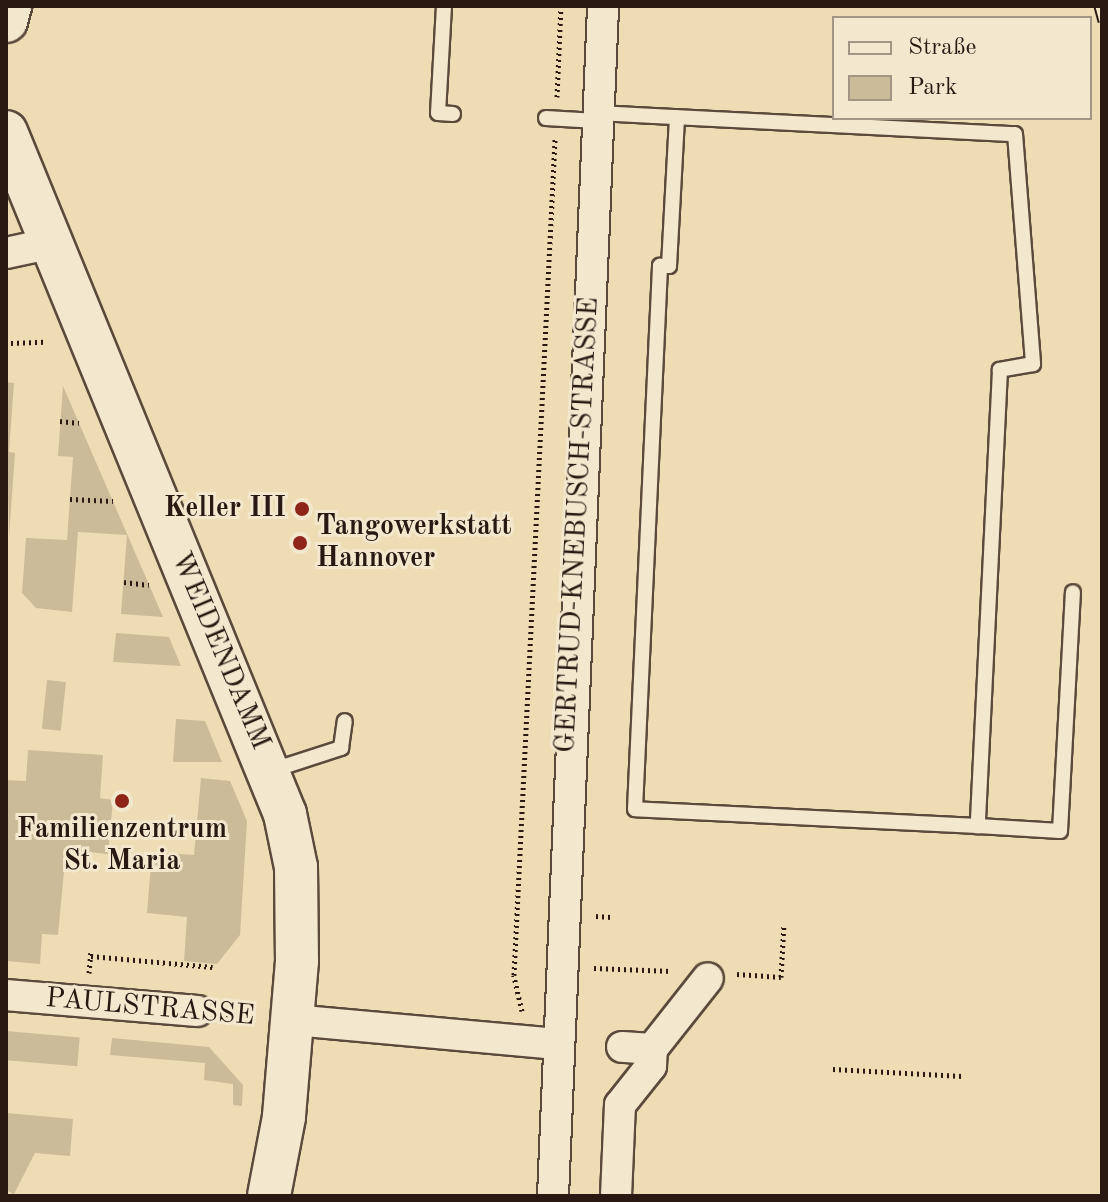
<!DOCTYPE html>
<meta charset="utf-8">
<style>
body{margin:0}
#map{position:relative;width:1108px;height:1202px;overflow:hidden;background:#eddcb4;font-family:"Old Standard TT",serif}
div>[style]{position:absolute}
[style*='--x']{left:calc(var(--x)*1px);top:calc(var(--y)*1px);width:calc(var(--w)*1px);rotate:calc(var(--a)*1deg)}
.green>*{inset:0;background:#cb9;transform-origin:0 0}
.path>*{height:5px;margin-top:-2.5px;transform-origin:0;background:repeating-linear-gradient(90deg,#2a1913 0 2px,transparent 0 6px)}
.roads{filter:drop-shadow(2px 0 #5b4a3b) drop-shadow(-2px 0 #5b4a3b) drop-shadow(0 2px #5b4a3b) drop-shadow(0 -2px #5b4a3b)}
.lane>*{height:14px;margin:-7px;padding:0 7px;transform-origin:7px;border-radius:7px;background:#f3e8ce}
.street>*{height:30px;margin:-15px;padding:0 15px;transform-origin:15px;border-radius:15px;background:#f3e8ce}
.secondary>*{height:42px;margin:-21px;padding:0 21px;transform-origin:21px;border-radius:21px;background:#f3e8ce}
.rail>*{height:9px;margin-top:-4.5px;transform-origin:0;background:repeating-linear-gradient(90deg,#f3e8ce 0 18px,#2a1913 0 36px);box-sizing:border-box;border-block:2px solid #2a1913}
.dots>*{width:22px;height:22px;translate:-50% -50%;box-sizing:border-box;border:4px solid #f3e8ce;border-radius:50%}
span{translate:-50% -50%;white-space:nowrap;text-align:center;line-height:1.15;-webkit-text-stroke:6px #f3e8ce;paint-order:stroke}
.poi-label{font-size:28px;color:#2a1913;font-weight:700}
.right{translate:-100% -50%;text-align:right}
.left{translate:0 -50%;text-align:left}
.street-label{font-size:28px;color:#2a1913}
.frame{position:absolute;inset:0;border:8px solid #2a1913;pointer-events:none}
.legend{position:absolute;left:832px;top:16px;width:260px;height:104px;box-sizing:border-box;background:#f3e8ce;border:2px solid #a39583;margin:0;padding:10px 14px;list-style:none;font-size:24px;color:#2a1913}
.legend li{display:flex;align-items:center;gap:16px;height:40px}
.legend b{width:40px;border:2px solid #a39583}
</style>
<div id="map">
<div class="green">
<i style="clip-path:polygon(6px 382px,14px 383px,9px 452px,15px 453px,9px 537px)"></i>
<i style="clip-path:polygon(63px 386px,79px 423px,163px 617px,121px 614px,127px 535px,78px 532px,72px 612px,36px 608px,22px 593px,26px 538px,67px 540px,73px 457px,58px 456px)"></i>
<i style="clip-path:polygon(116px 633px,169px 637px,181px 666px,113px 662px)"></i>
<i style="left:47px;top:680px;width:19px;height:49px;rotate:6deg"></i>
<i style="clip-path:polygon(176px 719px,205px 721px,222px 762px,173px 762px)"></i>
<i style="clip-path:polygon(28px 750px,103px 755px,100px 798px,113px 800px,108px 854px,66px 850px,58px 935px,42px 934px,40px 964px,6px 961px,6px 780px,26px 781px)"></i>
<i style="clip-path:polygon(201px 778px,230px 781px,247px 821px,240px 935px,217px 964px,184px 961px,187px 917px,147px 913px,152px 852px,194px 855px)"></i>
<i style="left:6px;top:1031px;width:74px;height:29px;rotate:5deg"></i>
<i style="clip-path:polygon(112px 1038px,209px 1047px,243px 1085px,242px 1106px,233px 1105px,233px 1084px,204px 1080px,205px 1063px,110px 1055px)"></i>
<i style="clip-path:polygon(6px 1113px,73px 1119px,70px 1156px,35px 1153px,14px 1194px,6px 1190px)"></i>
</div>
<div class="path">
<i style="--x:557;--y:97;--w:91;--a:-87.5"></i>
<i style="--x:11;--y:343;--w:33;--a:-2"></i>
<i style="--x:60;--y:421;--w:19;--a:6"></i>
<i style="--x:70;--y:499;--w:43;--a:2.7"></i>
<i style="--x:124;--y:582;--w:25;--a:7"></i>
<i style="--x:596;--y:916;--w:15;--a:4"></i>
<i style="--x:91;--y:956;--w:122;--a:5.2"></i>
<i style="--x:594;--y:968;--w:78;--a:2.2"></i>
<i style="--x:89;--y:973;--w:21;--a:-85"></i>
<i style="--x:737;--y:974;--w:44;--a:3.9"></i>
<i style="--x:781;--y:977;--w:53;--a:-86.8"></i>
<i style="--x:522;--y:1011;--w:37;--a:-103"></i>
<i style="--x:514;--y:975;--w:837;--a:-87.19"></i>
<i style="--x:226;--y:1014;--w:30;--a:6"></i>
<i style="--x:833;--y:1069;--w:129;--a:3.1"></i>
</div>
<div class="roads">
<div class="lane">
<i style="--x:444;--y:6;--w:107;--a:93.2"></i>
<i style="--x:438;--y:113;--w:15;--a:4"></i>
<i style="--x:598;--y:113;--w:56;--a:3.1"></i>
<i style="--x:654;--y:116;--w:361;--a:2.9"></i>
<i style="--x:1015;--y:134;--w:231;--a:85.5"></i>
<i style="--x:1033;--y:364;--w:34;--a:170"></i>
<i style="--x:1000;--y:370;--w:457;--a:92.8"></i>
<i style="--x:978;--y:826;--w:343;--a:-177.2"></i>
<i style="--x:635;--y:809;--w:544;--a:-87.36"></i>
<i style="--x:660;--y:266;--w:9;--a:0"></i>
<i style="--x:669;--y:266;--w:149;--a:-86.9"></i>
<i style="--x:546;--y:118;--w:51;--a:3.4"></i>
<i style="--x:270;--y:771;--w:75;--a:-17.9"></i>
<i style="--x:341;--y:748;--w:27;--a:-82"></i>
<i style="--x:978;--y:826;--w:82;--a:3.5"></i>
<i style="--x:1060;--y:831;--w:239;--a:-86.9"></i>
</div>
<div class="street">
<i style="--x:6;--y:253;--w:43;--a:-12.1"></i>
<i style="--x:6;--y:995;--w:192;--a:4.8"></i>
<i style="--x:293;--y:1020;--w:264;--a:5.2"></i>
<i style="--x:652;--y:1049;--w:90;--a:-51.7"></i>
<i style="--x:553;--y:1196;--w:1191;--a:-87.59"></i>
<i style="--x:616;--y:1196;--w:91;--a:-87.5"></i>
<i style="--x:620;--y:1105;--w:50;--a:-51.5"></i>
<i style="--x:651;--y:1066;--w:17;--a:-87"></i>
<i style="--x:652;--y:1049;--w:30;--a:-176"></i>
</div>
<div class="secondary">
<i style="--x:6;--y:21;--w:16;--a:-75"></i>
<i style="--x:6;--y:132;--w:737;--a:67.75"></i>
<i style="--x:285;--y:814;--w:54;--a:78.3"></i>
<i style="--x:296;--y:867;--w:94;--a:89.4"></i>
<i style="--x:297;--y:961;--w:157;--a:94.8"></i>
<i style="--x:284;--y:1117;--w:80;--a:100.8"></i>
</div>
</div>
<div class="rail">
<i style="--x:1098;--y:6;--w:16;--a:75"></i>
</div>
<div class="dots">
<i style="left:302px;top:509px;background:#8f2418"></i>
<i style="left:300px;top:543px;background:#8f2418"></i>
<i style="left:122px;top:801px;background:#8f2418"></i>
</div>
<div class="poi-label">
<span class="right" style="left:286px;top:509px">Keller III</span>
<span class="left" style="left:316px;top:543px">Tangowerkstatt<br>Hannover</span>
<span style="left:122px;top:846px">Familienzentrum<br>St. Maria</span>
</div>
<div class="street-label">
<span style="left:578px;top:525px;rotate:-87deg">GERTRUD-KNEBUSCH-STRASSE</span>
<span style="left:220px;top:651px;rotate:67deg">WEIDENDAMM</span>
<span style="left:150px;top:1008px;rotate:5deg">PAULSTRASSE</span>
</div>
<div class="frame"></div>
<ul class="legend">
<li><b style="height:10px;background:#f3e8ce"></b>Straße</li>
<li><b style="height:22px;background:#cb9"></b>Park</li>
</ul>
</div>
